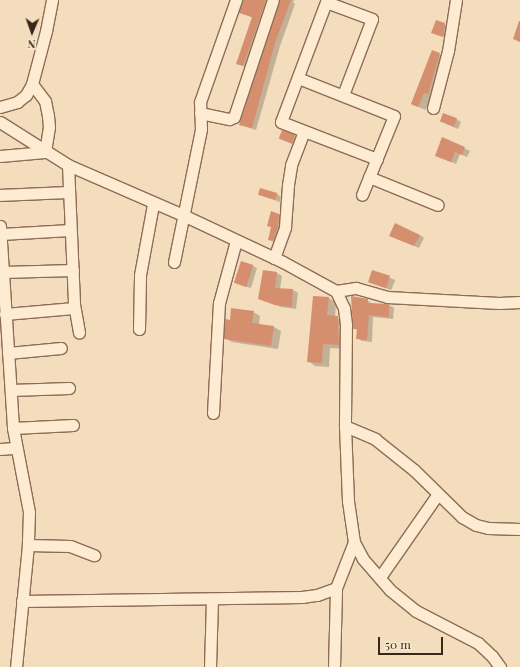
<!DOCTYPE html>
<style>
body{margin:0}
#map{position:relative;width:520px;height:667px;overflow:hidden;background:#f3ddbd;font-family:"Playfair Display",serif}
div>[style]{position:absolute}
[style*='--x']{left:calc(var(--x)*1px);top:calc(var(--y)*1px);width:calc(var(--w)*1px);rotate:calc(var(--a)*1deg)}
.shadow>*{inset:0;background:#0003;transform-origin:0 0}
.building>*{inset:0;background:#d58f6f;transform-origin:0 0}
.roads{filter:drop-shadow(1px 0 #8d6d54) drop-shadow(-1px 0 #8d6d54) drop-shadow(0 1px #8d6d54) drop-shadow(0 -1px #8d6d54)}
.minor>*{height:11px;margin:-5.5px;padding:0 5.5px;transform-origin:5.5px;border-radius:5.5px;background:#fdebd2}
span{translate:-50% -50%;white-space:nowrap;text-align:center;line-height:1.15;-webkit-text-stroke:4px #f9e8ce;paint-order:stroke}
.north{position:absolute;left:12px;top:12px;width:40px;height:40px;-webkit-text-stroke:3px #f9e8ce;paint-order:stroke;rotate:182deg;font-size:11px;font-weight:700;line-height:16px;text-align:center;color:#3a271b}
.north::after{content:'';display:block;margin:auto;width:14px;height:18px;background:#3a271b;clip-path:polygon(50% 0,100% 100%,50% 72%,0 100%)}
.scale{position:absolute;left:378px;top:637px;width:65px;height:18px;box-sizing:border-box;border:2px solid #3a271b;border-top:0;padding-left:5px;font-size:12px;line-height:14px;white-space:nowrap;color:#3a271b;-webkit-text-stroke:3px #f9e8ce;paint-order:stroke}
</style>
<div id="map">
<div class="shadow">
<i style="clip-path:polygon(243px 0,271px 0,248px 68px,237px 63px,253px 18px,240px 12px)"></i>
<i style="clip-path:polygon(281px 0,294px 0,293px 2px,295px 4px,280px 46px,256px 130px,240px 125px)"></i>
<i style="clip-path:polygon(437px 21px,450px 27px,448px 39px,432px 32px)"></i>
<i style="left:432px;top:52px;width:16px;height:56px;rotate:22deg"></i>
<i style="clip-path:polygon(456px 119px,461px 122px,458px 129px,446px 124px)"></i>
<i style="clip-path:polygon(295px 136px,299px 139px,297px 146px,280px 139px)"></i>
<i style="clip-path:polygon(442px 138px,470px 151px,467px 157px,460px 154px,456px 164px,436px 156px)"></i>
<i style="clip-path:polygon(277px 194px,281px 197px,280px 202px,259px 195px)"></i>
<i style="clip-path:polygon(279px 214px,286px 219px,276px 243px,269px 239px,272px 228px,268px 225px)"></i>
<i style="clip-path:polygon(420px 235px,424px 238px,419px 248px,395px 238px)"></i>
<i style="clip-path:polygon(253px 266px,257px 268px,251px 288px,240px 285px)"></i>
<i style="left:373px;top:271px;width:24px;height:11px;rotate:22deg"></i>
<i style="clip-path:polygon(277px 273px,282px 276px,280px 289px,293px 290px,298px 293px,296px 309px,281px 307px,259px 299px)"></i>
<i style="clip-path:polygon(328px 298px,336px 302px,335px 317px,345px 321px,346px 349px,330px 348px,329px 367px,315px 366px,308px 361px)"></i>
<i style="clip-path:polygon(367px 300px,372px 304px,389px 305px,394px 308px,393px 319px,373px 317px,372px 342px,362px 341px,357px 338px,358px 331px,354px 328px)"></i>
<i style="clip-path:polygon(253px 312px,260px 316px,259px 325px,274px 327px,281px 331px,278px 349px,232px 342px,225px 338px)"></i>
</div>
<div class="building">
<i style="clip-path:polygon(243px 0,266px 0,243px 66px,236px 64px,252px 17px,239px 13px)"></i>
<i style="clip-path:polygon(280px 0,291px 0,275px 43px,252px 128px,239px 125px)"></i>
<i style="clip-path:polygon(436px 20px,445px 23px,443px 37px,431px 33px)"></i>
<i style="clip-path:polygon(519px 21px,520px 21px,520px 42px,513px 39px)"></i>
<i style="clip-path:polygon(432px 50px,440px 53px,428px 94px,424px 93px,418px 107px,411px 104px)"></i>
<i style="left:443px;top:113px;width:15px;height:9px;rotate:20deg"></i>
<i style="left:282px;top:130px;width:14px;height:9px;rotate:21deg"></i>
<i style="clip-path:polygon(442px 137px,465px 147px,462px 155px,455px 152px,451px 162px,435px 156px)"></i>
<i style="left:260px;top:188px;width:18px;height:7px;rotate:16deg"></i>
<i style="clip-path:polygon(271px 211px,279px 214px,278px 226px,273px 241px,268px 240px,271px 227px,267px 226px)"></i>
<i style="clip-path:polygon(395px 223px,420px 235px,414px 246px,389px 236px)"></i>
<i style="left:241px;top:261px;width:13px;height:23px;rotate:18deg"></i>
<i style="clip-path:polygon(263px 270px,277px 272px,275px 288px,293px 289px,292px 307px,275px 305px,258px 299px)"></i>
<i style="left:372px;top:270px;width:19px;height:13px;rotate:18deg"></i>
<i style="clip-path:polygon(313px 296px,329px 297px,327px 315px,338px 316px,339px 345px,323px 344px,322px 363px,307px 362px)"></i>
<i style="clip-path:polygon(351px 296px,368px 299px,368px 303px,389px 304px,389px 317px,369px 315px,367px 340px,356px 339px,357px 329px,353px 329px)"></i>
<i style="clip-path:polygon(231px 308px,254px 311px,252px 323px,274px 326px,271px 346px,224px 339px,225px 319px,230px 320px)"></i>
</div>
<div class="roads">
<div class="minor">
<i style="--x:298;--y:78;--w:103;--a:21.6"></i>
<i style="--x:394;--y:116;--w:85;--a:112.1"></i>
<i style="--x:343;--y:95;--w:81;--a:-69.1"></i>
<i style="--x:372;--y:19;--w:49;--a:-159.7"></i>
<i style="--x:326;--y:2;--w:128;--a:110.6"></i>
<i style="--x:281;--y:122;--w:103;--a:21.1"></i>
<i style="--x:0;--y:107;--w:18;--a:-16"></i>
<i style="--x:17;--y:102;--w:11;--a:-38"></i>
<i style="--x:26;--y:95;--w:13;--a:-61"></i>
<i style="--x:32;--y:84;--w:55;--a:-75.2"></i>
<i style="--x:46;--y:31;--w:32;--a:-79"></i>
<i style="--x:433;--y:108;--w:59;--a:-75.3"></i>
<i style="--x:448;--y:51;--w:52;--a:-81.1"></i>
<i style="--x:200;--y:113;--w:30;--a:12"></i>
<i style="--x:229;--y:119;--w:5;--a:-22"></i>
<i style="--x:234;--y:117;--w:123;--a:-71.6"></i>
<i style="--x:0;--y:122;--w:80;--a:32.3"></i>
<i style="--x:68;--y:165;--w:125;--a:23.5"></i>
<i style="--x:183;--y:215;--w:110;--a:25.2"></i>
<i style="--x:283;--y:262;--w:60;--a:28.7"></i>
<i style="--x:336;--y:291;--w:19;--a:65"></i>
<i style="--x:344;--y:308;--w:17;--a:83"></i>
<i style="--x:346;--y:325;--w:101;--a:90.6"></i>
<i style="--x:345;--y:426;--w:75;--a:87.7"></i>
<i style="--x:348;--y:501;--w:41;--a:81.7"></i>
<i style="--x:354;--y:542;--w:19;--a:62"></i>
<i style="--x:363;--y:559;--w:41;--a:48.9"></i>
<i style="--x:390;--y:590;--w:33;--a:39"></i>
<i style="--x:416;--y:611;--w:70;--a:27.3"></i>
<i style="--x:478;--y:643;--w:19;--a:43"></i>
<i style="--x:492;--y:656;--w:14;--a:54"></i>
<i style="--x:0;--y:156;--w:45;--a:-5.1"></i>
<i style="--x:45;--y:152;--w:25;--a:-81"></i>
<i style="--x:49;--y:127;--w:11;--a:-95"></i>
<i style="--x:48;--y:116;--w:15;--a:-101"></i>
<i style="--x:45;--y:101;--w:21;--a:-127"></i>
<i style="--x:68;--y:165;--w:139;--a:87.5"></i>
<i style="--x:74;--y:304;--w:29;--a:80"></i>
<i style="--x:369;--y:177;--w:74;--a:22.1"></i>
<i style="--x:0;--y:195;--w:68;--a:-2.5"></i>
<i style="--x:0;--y:226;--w:202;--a:86.3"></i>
<i style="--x:13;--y:428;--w:86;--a:79.2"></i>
<i style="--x:29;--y:512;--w:33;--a:92"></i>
<i style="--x:28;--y:545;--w:123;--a:95.6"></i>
<i style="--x:1;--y:234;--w:69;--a:-3.3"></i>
<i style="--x:274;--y:258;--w:33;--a:-70"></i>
<i style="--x:285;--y:227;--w:42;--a:-85.9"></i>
<i style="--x:288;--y:185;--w:20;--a:-81"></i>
<i style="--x:291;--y:165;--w:36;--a:-69"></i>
<i style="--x:174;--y:262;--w:136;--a:-78.5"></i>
<i style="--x:201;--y:129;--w:27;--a:-92"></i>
<i style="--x:200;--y:102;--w:108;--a:-70.6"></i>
<i style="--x:3;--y:272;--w:70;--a:-1.6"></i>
<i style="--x:336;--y:291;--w:20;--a:-9"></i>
<i style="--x:356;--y:288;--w:32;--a:16"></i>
<i style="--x:387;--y:297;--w:112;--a:3.1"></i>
<i style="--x:499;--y:303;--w:21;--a:-3"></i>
<i style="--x:5;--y:314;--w:69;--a:-5"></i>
<i style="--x:139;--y:329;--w:54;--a:-88.9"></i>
<i style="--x:140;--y:275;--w:72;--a:-79.6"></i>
<i style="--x:8;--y:353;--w:53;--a:-5.4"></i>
<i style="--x:11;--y:390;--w:58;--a:-2"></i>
<i style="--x:213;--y:413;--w:110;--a:-86.9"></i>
<i style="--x:219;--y:303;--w:64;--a:-74.7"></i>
<i style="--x:345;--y:426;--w:33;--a:23"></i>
<i style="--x:375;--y:439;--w:50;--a:38.5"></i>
<i style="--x:414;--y:470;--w:67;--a:44.4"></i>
<i style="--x:462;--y:517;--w:16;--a:30"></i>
<i style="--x:476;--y:525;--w:12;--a:14"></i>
<i style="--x:488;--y:528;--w:32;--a:2"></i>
<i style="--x:13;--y:428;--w:60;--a:-2.9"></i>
<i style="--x:0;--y:449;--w:16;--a:-4"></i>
<i style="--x:28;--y:545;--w:42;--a:1.4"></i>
<i style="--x:70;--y:546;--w:26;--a:21"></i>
<i style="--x:380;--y:577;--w:101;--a:-55.1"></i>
<i style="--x:22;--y:601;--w:280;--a:-0.8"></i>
<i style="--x:302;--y:597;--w:15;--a:-8"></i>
<i style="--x:317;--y:595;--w:20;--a:-20"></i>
<i style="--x:210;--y:667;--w:68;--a:-88.3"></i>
<i style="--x:334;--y:667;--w:79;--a:-88.5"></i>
<i style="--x:336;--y:588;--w:49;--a:-68.6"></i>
</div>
</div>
<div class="north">N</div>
<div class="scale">50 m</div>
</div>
